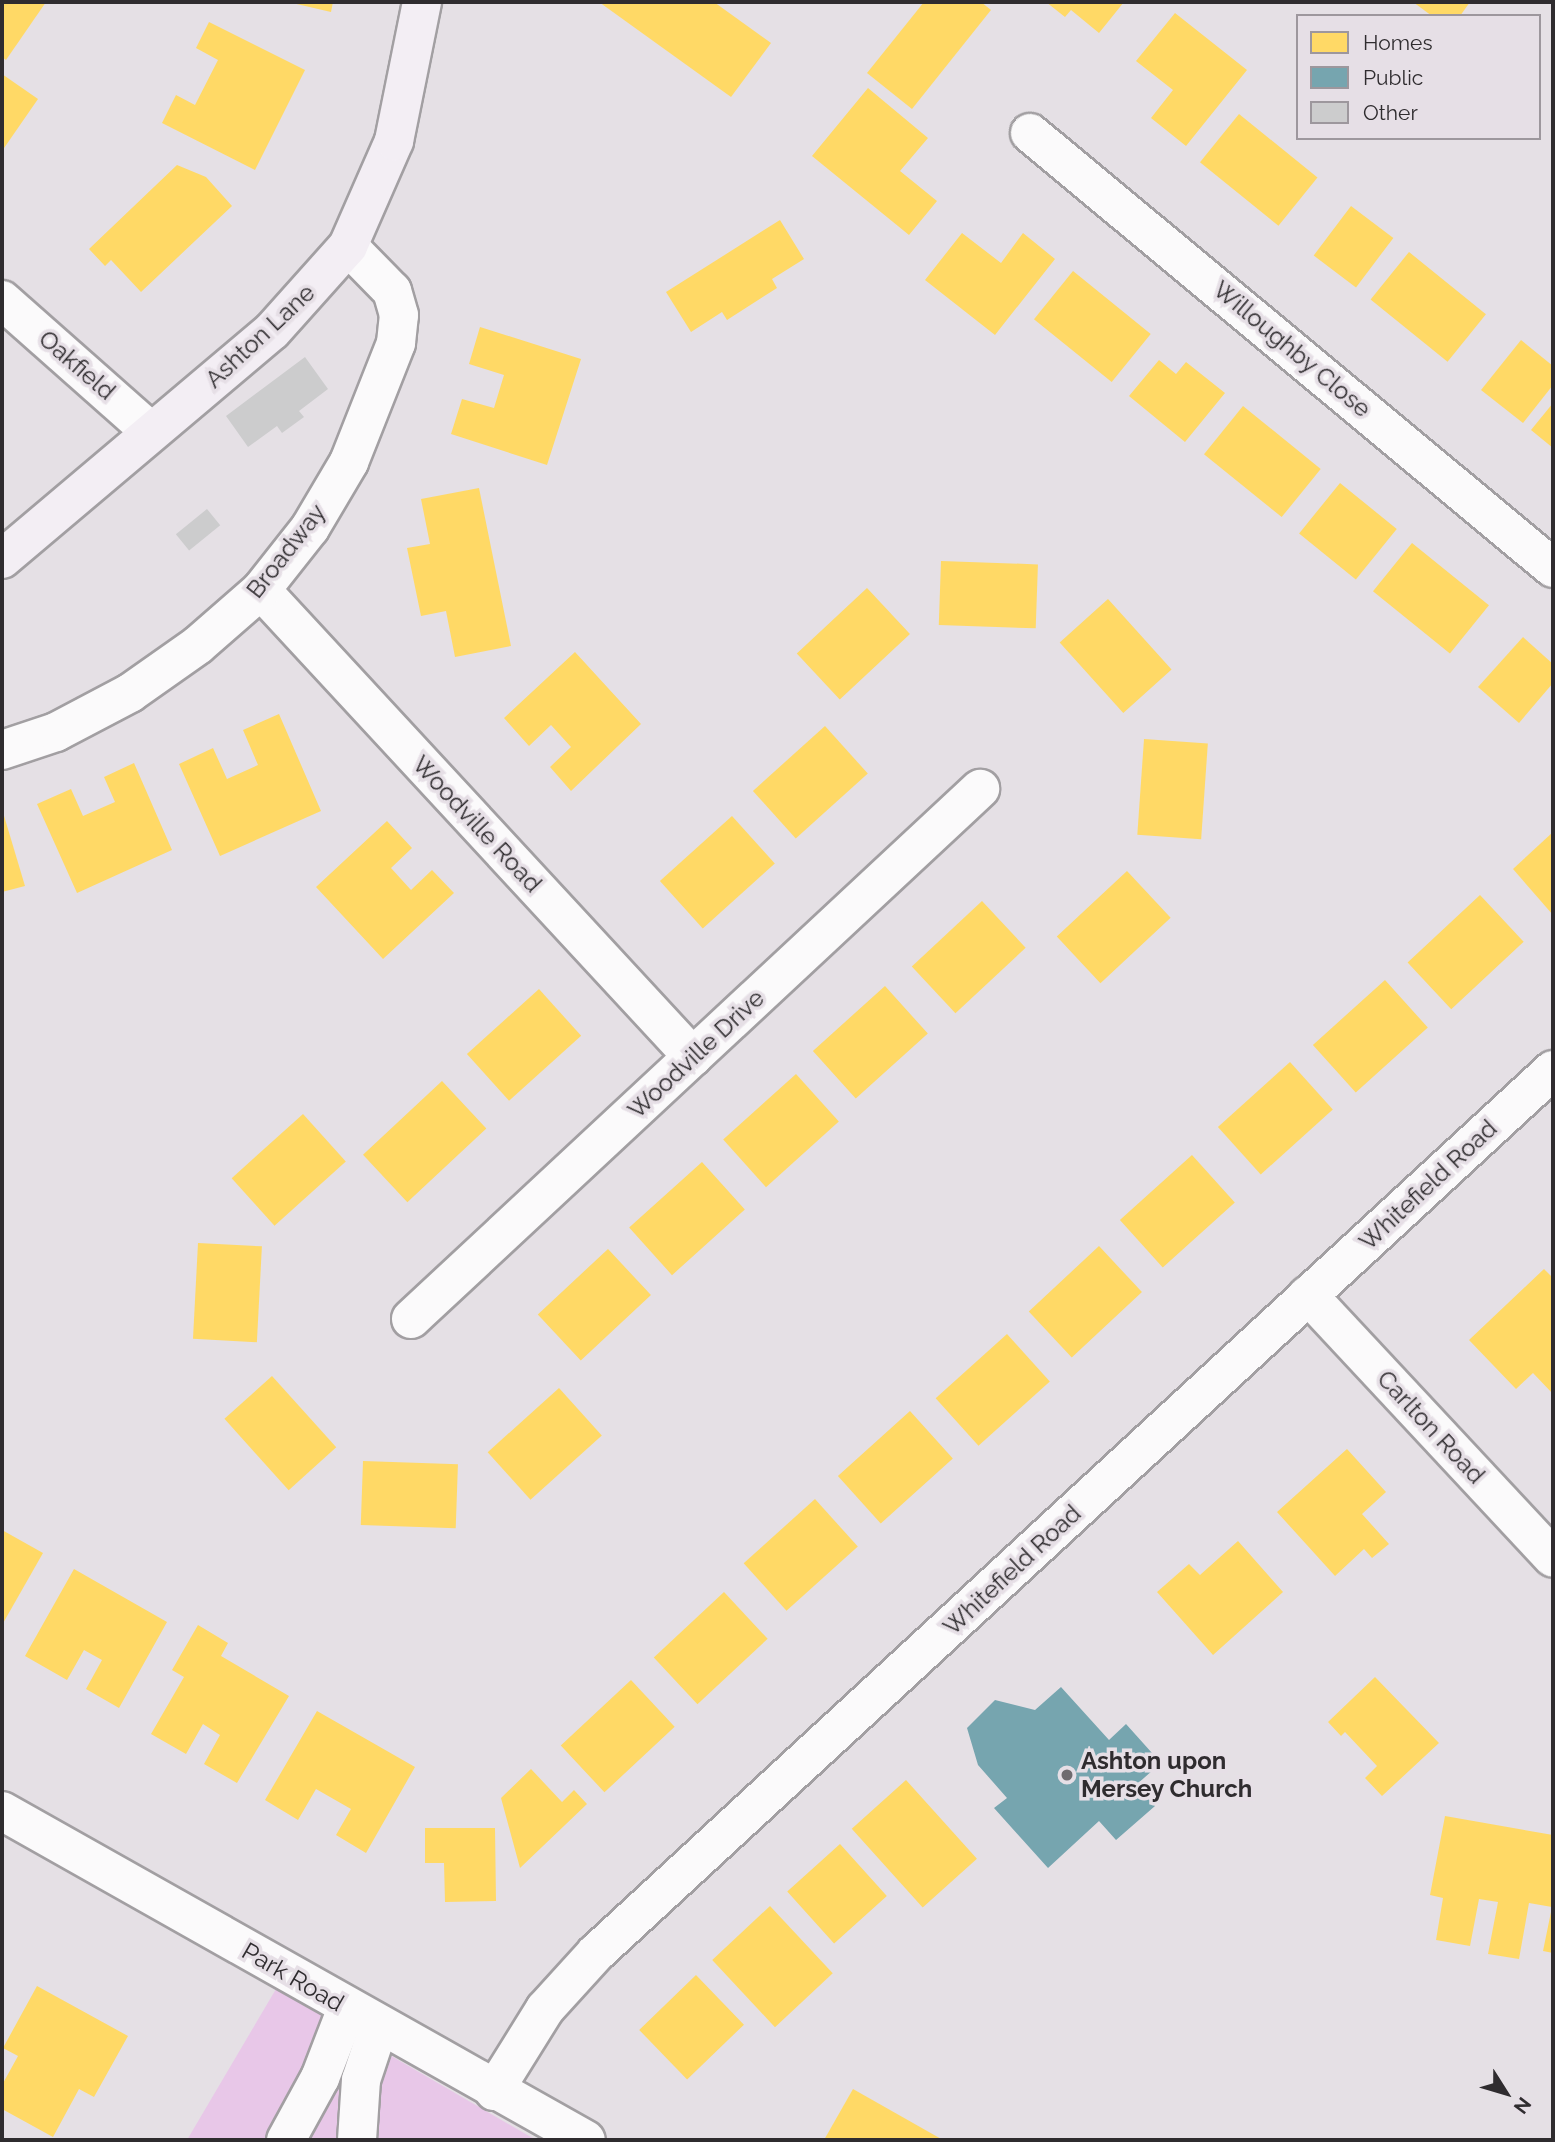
<!DOCTYPE html>
<style>
body{margin:0}
#map{position:relative;width:1555px;height:2142px;overflow:hidden;background:#e5e0e5;font-family:Raleway,sans-serif}
div>[style]{position:absolute}
[style*='--x']{left:calc(var(--x)*1px);top:calc(var(--y)*1px);width:calc(var(--w)*1px);rotate:calc(var(--a)*1deg)}
.green>*{inset:0;background:#e8c7e8}
.homes>*{inset:0;background:#ffd966;transform-origin:0 0}
.public>*{inset:0;background:#76a5af}
.building>*{inset:0;background:#cccccd;transform-origin:0 0}
.roads{filter:drop-shadow(2px 0 #a29fa2) drop-shadow(-2px 0 #a29fa2) drop-shadow(0 2px #a29fa2) drop-shadow(0 -2px #a29fa2)}
.minor>*{height:38px;margin:-19px;padding:0 19px;transform-origin:19px;border-radius:19px;background:#fbfafb}
.major>*{height:38px;margin:-19px;padding:0 19px;transform-origin:19px;border-radius:19px;background:#f3eef4}
.dots>*{width:19px;height:19px;translate:-50% -50%;box-sizing:border-box;border:4px solid #e6dfe6;border-radius:50%}
span{translate:-50% -50%;white-space:nowrap;text-align:center;line-height:1.15;-webkit-text-stroke:7px #e6dfe6;paint-order:stroke}
.street-label{font-size:24px;color:#2f2c2f}
.poi-label{font-size:24px;color:#2f2c2f;font-weight:700}
.left{translate:0 -50%;text-align:left}
.frame{position:absolute;inset:0;border:4px solid #2f2c2f;pointer-events:none}
.legend{position:absolute;left:1296px;top:14px;width:245px;height:126px;box-sizing:border-box;background:#e6dfe6;border:2px solid #9d979d;margin:0;padding:9px 12px;list-style:none;font-size:21px;color:#2f2c2f}
.legend li{display:flex;align-items:center;gap:14px;height:35px}
.legend b{width:35px;border:2px solid #9d979d}
.north{position:absolute;left:1471px;top:2058px;width:70px;height:70px;-webkit-text-stroke:5px #e6dfe6;paint-order:stroke;rotate:127deg;font-size:19px;font-weight:700;line-height:28px;text-align:center;color:#2f2c2f}
.north::after{content:'';display:block;margin:auto;width:24px;height:32px;background:#2f2c2f;clip-path:polygon(50% 0,100% 100%,50% 72%,0 100%)}
</style>
<div id="map">
<div class="green">
<i style="clip-path:polygon(276px 1989px,536px 2140px,187px 2140px)"></i>
</div>
<div class="homes">
<i style="clip-path:polygon(2px 2px,46px 2px,6px 60px,2px 57px)"></i>
<i style="clip-path:polygon(288px 2px,333px 2px,331px 12px)"></i>
<i style="clip-path:polygon(599px 2px,714px 2px,771px 43px,731px 97px)"></i>
<i style="clip-path:polygon(924px 2px,981px 2px,991px 10px,912px 109px,867px 73px)"></i>
<i style="clip-path:polygon(1046px 2px,1124px 2px,1099px 33px,1071px 10px,1065px 17px)"></i>
<i style="clip-path:polygon(1413px 2px,1470px 2px,1460px 16px,1432px 16px)"></i>
<i style="clip-path:polygon(1175px 13px,1247px 70px,1186px 146px,1151px 118px,1173px 90px,1136px 61px)"></i>
<i style="clip-path:polygon(209px 22px,305px 70px,255px 170px,162px 123px,176px 95px,195px 105px,218px 60px,196px 48px)"></i>
<i style="clip-path:polygon(2px 74px,38px 99px,2px 151px)"></i>
<i style="clip-path:polygon(868px 88px,928px 138px,900px 171px,937px 201px,909px 235px,812px 156px)"></i>
<i style="left:1239px;top:114px;width:101px;height:62px;rotate:39deg"></i>
<i style="clip-path:polygon(177px 165px,206px 177px,232px 206px,141px 292px,111px 260px,105px 266px,89px 249px)"></i>
<i style="left:1351px;top:206px;width:53px;height:62px;rotate:37deg"></i>
<i style="clip-path:polygon(780px 220px,804px 259px,772px 279px,777px 288px,727px 320px,722px 312px,691px 332px,666px 292px)"></i>
<i style="clip-path:polygon(962px 233px,1001px 263px,1023px 233px,1055px 259px,995px 335px,925px 280px)"></i>
<i style="left:1409px;top:252px;width:99px;height:61px;rotate:39deg"></i>
<i style="left:1073px;top:271px;width:100px;height:62px;rotate:39deg"></i>
<i style="clip-path:polygon(480px 327px,581px 359px,547px 465px,451px 434px,462px 399px,494px 408px,504px 375px,469px 364px)"></i>
<i style="clip-path:polygon(1521px 340px,1553px 366px,1553px 385px,1523px 423px,1481px 390px)"></i>
<i style="clip-path:polygon(1159px 360px,1176px 374px,1186px 362px,1225px 393px,1185px 442px,1129px 396px)"></i>
<i style="clip-path:polygon(1553px 403px,1553px 448px,1531px 430px)"></i>
<i style="left:1243px;top:406px;width:100px;height:62px;rotate:39deg"></i>
<i style="left:1340px;top:483px;width:73px;height:65px;rotate:39deg"></i>
<i style="clip-path:polygon(479px 488px,511px 646px,455px 657px,446px 611px,421px 616px,407px 548px,430px 544px,421px 499px)"></i>
<i style="left:1412px;top:543px;width:99px;height:62px;rotate:39deg"></i>
<i style="left:941px;top:561px;width:97px;height:64px;rotate:2deg"></i>
<i style="left:867px;top:588px;width:63px;height:96px;rotate:47deg"></i>
<i style="left:1108px;top:599px;width:95px;height:65px;rotate:48deg"></i>
<i style="clip-path:polygon(1523px 637px,1553px 664px,1553px 683px,1519px 723px,1478px 687px)"></i>
<i style="clip-path:polygon(575px 652px,641px 724px,571px 791px,550px 767px,571px 747px,551px 725px,529px 746px,504px 718px)"></i>
<i style="clip-path:polygon(279px 714px,321px 811px,220px 856px,179px 764px,213px 748px,227px 779px,258px 765px,243px 730px)"></i>
<i style="left:825px;top:726px;width:64px;height:97px;rotate:48deg"></i>
<i style="left:1144px;top:739px;width:64px;height:96px;rotate:4deg"></i>
<i style="clip-path:polygon(134px 763px,172px 850px,77px 893px,37px 804px,71px 789px,83px 816px,115px 802px,104px 777px)"></i>
<i style="clip-path:polygon(2px 809px,25px 886px,2px 892px)"></i>
<i style="left:732px;top:816px;width:64px;height:97px;rotate:48deg"></i>
<i style="clip-path:polygon(387px 821px,412px 848px,391px 868px,411px 890px,432px 870px,454px 893px,383px 959px,316px 887px)"></i>
<i style="clip-path:polygon(1553px 832px,1553px 915px,1513px 869px)"></i>
<i style="left:1127px;top:871px;width:64px;height:96px;rotate:47deg"></i>
<i style="left:1480px;top:895px;width:64px;height:99px;rotate:47deg"></i>
<i style="left:982px;top:901px;width:64px;height:96px;rotate:47deg"></i>
<i style="left:1385px;top:980px;width:64px;height:97px;rotate:48deg"></i>
<i style="left:885px;top:986px;width:64px;height:97px;rotate:48deg"></i>
<i style="left:539px;top:989px;width:63px;height:97px;rotate:48deg"></i>
<i style="left:1290px;top:1062px;width:64px;height:97px;rotate:48deg"></i>
<i style="left:796px;top:1074px;width:64px;height:98px;rotate:48deg"></i>
<i style="left:442px;top:1081px;width:65px;height:108px;rotate:47deg"></i>
<i style="left:303px;top:1114px;width:64px;height:96px;rotate:48deg"></i>
<i style="left:1192px;top:1155px;width:64px;height:97px;rotate:48deg"></i>
<i style="left:702px;top:1162px;width:64px;height:98px;rotate:48deg"></i>
<i style="left:198px;top:1243px;width:64px;height:96px;rotate:3deg"></i>
<i style="left:1099px;top:1246px;width:63px;height:96px;rotate:47deg"></i>
<i style="left:608px;top:1249px;width:63px;height:96px;rotate:47deg"></i>
<i style="clip-path:polygon(1544px 1269px,1553px 1278px,1553px 1394px,1533px 1373px,1516px 1389px,1469px 1340px)"></i>
<i style="left:1007px;top:1334px;width:64px;height:96px;rotate:48deg"></i>
<i style="left:272px;top:1376px;width:96px;height:64px;rotate:48deg"></i>
<i style="left:559px;top:1388px;width:64px;height:96px;rotate:48deg"></i>
<i style="left:910px;top:1411px;width:64px;height:97px;rotate:48deg"></i>
<i style="clip-path:polygon(1347px 1449px,1386px 1492px,1362px 1514px,1389px 1544px,1372px 1558px,1364px 1549px,1335px 1576px,1277px 1512px)"></i>
<i style="left:363px;top:1461px;width:95px;height:64px;rotate:2deg"></i>
<i style="left:815px;top:1499px;width:64px;height:96px;rotate:48deg"></i>
<i style="clip-path:polygon(2px 1530px,43px 1553px,2px 1625px)"></i>
<i style="clip-path:polygon(1238px 1541px,1283px 1592px,1213px 1655px,1157px 1592px,1189px 1564px,1200px 1575px)"></i>
<i style="clip-path:polygon(74px 1569px,167px 1622px,119px 1708px,86px 1689px,102px 1660px,84px 1650px,67px 1680px,25px 1656px)"></i>
<i style="left:724px;top:1592px;width:64px;height:96px;rotate:47deg"></i>
<i style="clip-path:polygon(198px 1625px,228px 1643px,221px 1656px,289px 1696px,237px 1783px,204px 1764px,220px 1735px,203px 1724px,186px 1754px,151px 1734px,184px 1677px,172px 1670px)"></i>
<i style="clip-path:polygon(1375px 1677px,1439px 1743px,1382px 1796px,1365px 1778px,1377px 1766px,1345px 1732px,1341px 1736px,1328px 1722px)"></i>
<i style="left:631px;top:1680px;width:64px;height:96px;rotate:47deg"></i>
<i style="clip-path:polygon(317px 1711px,415px 1767px,366px 1853px,336px 1835px,351px 1809px,316px 1789px,298px 1820px,265px 1800px)"></i>
<i style="clip-path:polygon(531px 1769px,562px 1802px,574px 1790px,587px 1804px,520px 1868px,501px 1798px)"></i>
<i style="left:906px;top:1780px;width:106px;height:73px;rotate:48deg"></i>
<i style="clip-path:polygon(1445px 1816px,1553px 1835px,1553px 1953px,1543px 1951px,1552px 1907px,1529px 1903px,1519px 1959px,1488px 1954px,1498px 1902px,1479px 1899px,1470px 1946px,1436px 1940px,1443px 1898px,1430px 1895px)"></i>
<i style="clip-path:polygon(425px 1828px,495px 1828px,496px 1901px,445px 1902px,444px 1863px,425px 1863px)"></i>
<i style="left:840px;top:1844px;width:70px;height:71px;rotate:48deg"></i>
<i style="left:770px;top:1906px;width:92px;height:79px;rotate:47deg"></i>
<i style="left:696px;top:1975px;width:69px;height:79px;rotate:46deg"></i>
<i style="clip-path:polygon(37px 1986px,128px 2036px,94px 2097px,79px 2089px,53px 2137px,2px 2109px,2px 2085px,18px 2056px,3px 2048px)"></i>
<i style="clip-path:polygon(853px 2089px,943px 2140px,824px 2140px)"></i>
</div>
<div class="public">
<i style="clip-path:polygon(1061px 1687px,1109px 1740px,1126px 1724px,1161px 1763px,1136px 1785px,1155px 1806px,1116px 1840px,1099px 1821px,1048px 1868px,994px 1808px,1007px 1798px,978px 1765px,967px 1728px,995px 1700px,1035px 1710px)"></i>
</div>
<div class="building">
<i style="clip-path:polygon(305px 357px,328px 389px,299px 411px,304px 417px,282px 433px,277px 426px,248px 447px,226px 416px)"></i>
<i style="left:207px;top:509px;width:21px;height:40px;rotate:51deg"></i>
</div>
<div class="roads">
<div class="minor">
<i style="--x:1030;--y:133;--w:680;--a:39.75"></i>
<i style="--x:2;--y:300;--w:199;--a:41.5"></i>
<i style="--x:261;--y:590;--w:636;--a:47.23"></i>
<i style="--x:2;--y:750;--w:57;--a:-18.4"></i>
<i style="--x:56;--y:732;--w:84;--a:-27.8"></i>
<i style="--x:130;--y:693;--w:83;--a:-35.2"></i>
<i style="--x:198;--y:645;--w:84;--a:-41.1"></i>
<i style="--x:261;--y:590;--w:79;--a:-51.7"></i>
<i style="--x:310;--y:528;--w:77;--a:-59.4"></i>
<i style="--x:349;--y:462;--w:128;--a:-68.4"></i>
<i style="--x:396;--y:343;--w:28;--a:-84"></i>
<i style="--x:399;--y:315;--w:25;--a:-106"></i>
<i style="--x:392;--y:291;--w:63;--a:-134.4"></i>
<i style="--x:1308;--y:1295;--w:359;--a:47"></i>
<i style="--x:411;--y:1319;--w:778;--a:-42.97"></i>
<i style="--x:2;--y:1811;--w:670;--a:29.4"></i>
<i style="--x:494;--y:2091;--w:97;--a:-58.1"></i>
<i style="--x:545;--y:2009;--w:76;--a:-47.7"></i>
<i style="--x:596;--y:1953;--w:1302;--a:-42.7"></i>
<i style="--x:286;--y:2140;--w:71;--a:-61.3"></i>
<i style="--x:320;--y:2078;--w:75;--a:-68.9"></i>
<i style="--x:357;--y:2140;--w:60;--a:-86.2"></i>
<i style="--x:361;--y:2080;--w:57;--a:-71.6"></i>
</div>
<div class="major">
<i style="--x:2;--y:559;--w:353;--a:-40.2"></i>
<i style="--x:272;--y:331;--w:114;--a:-48.2"></i>
<i style="--x:348;--y:246;--w:115;--a:-66.3"></i>
<i style="--x:394;--y:141;--w:142;--a:-78.6"></i>
</div>
</div>
<div class="dots">
<i style="left:1067px;top:1775px;background:#6f6b6f"></i>
</div>
<div class="street-label">
<span style="left:260px;top:336px;rotate:-43deg">Ashton Lane</span>
<span style="left:1292px;top:349px;rotate:40deg">Willoughby Close</span>
<span style="left:77px;top:365px;rotate:41deg">Oakfield</span>
<span style="left:286px;top:551px;rotate:-52deg">Broadway</span>
<span style="left:477px;top:824px;rotate:47deg">Woodville Road</span>
<span style="left:696px;top:1054px;rotate:-43deg">Woodville Drive</span>
<span style="left:1428px;top:1185px;rotate:-43deg">Whitefield Road</span>
<span style="left:1431px;top:1427px;rotate:47deg">Carlton Road</span>
<span style="left:1012px;top:1570px;rotate:-43deg">Whitefield Road</span>
<span style="left:293px;top:1977px;rotate:30deg">Park Road</span>
</div>
<div class="poi-label">
<span class="left" style="left:1081px;top:1775px">Ashton upon<br>Mersey Church</span>
</div>
<div class="frame"></div>
<ul class="legend">
<li><b style="height:19px;background:#ffd966"></b>Homes</li>
<li><b style="height:19px;background:#76a5af"></b>Public</li>
<li><b style="height:19px;background:#cccccd"></b>Other</li>
</ul>
<div class="north">N</div>
</div>
